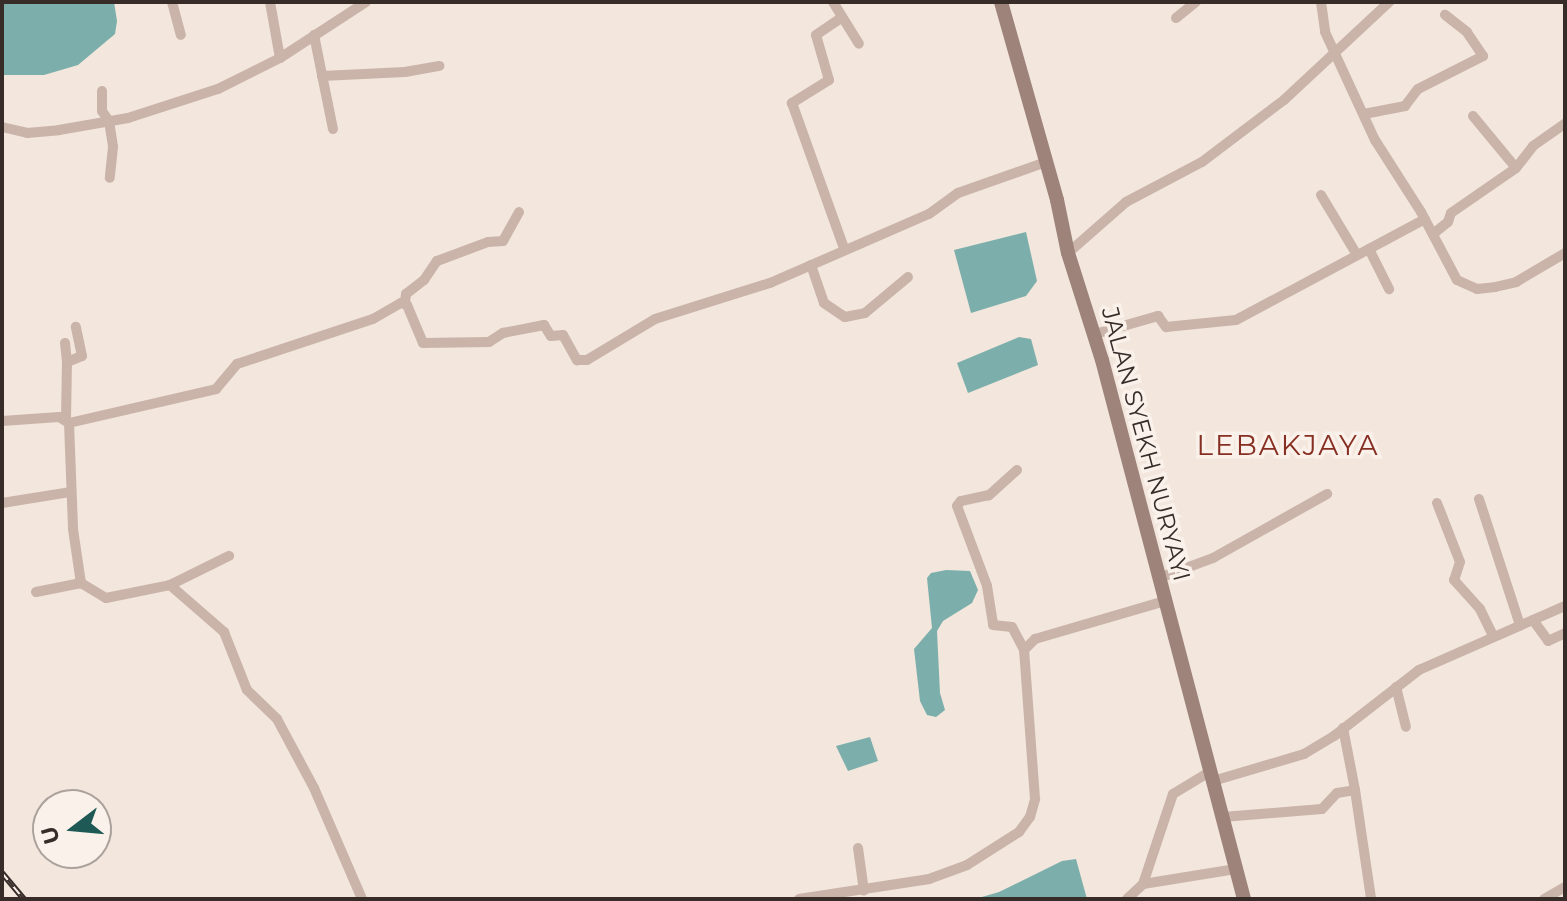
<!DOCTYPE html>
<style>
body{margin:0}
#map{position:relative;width:1567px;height:901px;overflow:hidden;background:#f2e6dd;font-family:Montserrat,sans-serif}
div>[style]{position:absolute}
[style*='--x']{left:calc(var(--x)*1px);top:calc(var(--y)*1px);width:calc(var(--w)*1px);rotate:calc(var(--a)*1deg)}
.water>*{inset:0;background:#7cafab}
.minor>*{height:10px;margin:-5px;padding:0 5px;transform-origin:5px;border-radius:5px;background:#cab4a9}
.secondary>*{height:14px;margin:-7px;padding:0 7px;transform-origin:7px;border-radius:7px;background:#9e837a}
.rail>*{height:6px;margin-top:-3px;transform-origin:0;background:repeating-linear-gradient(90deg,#faf1ea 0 9px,#382c29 0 18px);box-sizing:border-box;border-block:2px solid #382c29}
span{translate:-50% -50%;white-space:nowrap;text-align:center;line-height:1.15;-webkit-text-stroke:7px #faf1ea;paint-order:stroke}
.street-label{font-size:24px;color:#382c29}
.quarter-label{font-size:28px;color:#862f22;letter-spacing:2px}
.frame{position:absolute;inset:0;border:4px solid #382c29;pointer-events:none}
.north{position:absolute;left:32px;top:789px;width:80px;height:80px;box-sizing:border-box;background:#faf1ea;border:2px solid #aca29d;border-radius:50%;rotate:254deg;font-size:22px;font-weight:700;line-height:32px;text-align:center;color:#382c29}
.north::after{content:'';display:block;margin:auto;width:28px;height:36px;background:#1e5956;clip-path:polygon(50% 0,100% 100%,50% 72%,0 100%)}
</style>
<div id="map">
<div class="water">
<i style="clip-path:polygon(2px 2px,114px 2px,117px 21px,115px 34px,78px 65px,44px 75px,2px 75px)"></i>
<i style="clip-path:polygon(1026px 232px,1037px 281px,1026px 296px,971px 313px,954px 250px)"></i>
<i style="clip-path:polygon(1019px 337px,1031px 339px,1038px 365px,968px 393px,957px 363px)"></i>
<i style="clip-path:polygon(946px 570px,970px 571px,978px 590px,972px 603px,943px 621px,937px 631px,940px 693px,945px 710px,936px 717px,927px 715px,920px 701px,914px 649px,932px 628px,927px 578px,931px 573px)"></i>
<i style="clip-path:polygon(870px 737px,878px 761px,848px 771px,836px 746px)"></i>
<i style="clip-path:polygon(1076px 859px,1087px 899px,975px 899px,999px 892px,1062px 861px)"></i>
</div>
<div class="minor">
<i style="--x:172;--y:2;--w:34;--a:75"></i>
<i style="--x:270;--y:2;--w:57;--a:79.9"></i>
<i style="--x:833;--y:2;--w:49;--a:58.2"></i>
<i style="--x:1321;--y:2;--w:30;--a:82"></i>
<i style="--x:1325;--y:32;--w:119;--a:65.2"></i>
<i style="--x:1375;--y:140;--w:85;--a:57.4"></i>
<i style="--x:1421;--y:212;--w:77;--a:62.1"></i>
<i style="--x:1457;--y:280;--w:22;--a:24"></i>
<i style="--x:1477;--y:289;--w:18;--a:-6"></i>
<i style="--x:1495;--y:287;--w:22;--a:-13"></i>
<i style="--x:1516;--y:282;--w:57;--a:-30.6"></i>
<i style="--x:841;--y:18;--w:30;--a:146"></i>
<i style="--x:816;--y:35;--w:47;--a:73.9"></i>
<i style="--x:829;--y:80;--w:44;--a:148.1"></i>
<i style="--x:792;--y:103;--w:154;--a:70.3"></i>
<i style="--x:1176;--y:18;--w:26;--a:-39"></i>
<i style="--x:314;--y:35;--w:96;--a:78.6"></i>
<i style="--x:322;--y:76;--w:83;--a:-2.8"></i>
<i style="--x:405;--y:72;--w:35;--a:-10"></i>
<i style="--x:102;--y:91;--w:20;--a:90"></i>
<i style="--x:102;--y:111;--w:12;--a:55"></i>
<i style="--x:109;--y:121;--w:26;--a:81"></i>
<i style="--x:113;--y:147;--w:31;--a:96"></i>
<i style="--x:1364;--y:114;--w:42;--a:-11"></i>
<i style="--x:1405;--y:106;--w:21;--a:-53"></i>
<i style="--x:1418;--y:89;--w:73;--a:-26.9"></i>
<i style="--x:1483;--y:56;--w:29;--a:-124"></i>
<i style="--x:1467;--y:32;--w:28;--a:-142"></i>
<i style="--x:1473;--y:116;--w:67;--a:50.4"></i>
<i style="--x:2;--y:127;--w:26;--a:13"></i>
<i style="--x:27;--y:133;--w:32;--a:-5"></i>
<i style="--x:59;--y:130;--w:70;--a:-9.9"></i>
<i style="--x:128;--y:118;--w:95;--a:-17.9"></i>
<i style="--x:218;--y:89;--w:69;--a:-26.6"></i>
<i style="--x:280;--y:58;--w:103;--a:-33.1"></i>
<i style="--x:1321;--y:195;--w:70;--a:59"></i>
<i style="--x:1433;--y:234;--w:19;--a:-39"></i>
<i style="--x:1448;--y:222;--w:9;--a:-72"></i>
<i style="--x:1451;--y:213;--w:79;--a:-34.7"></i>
<i style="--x:1516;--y:168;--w:28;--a:-52"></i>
<i style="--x:1533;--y:146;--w:39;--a:-35"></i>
<i style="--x:1369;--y:249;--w:45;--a:63.4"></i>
<i style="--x:1068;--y:253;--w:77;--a:-41.3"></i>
<i style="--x:1126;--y:202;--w:86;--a:-27.8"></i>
<i style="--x:1202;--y:162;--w:103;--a:-37.1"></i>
<i style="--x:1284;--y:100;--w:144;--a:-43"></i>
<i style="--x:811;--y:265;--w:40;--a:71.1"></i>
<i style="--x:824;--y:303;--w:25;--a:34"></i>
<i style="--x:845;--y:317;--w:20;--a:-11"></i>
<i style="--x:865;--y:313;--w:56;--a:-39.9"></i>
<i style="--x:405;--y:302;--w:8;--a:-83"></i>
<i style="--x:406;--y:294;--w:23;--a:-38"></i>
<i style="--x:424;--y:280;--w:23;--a:-56"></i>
<i style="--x:437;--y:261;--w:54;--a:-20.4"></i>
<i style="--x:488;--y:242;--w:15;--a:-4"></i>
<i style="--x:503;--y:241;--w:33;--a:-61"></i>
<i style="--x:1095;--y:334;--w:66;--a:-15.9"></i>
<i style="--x:1158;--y:316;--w:14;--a:54"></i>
<i style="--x:1166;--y:327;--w:70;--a:-5.7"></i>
<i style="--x:1236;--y:320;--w:214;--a:-28.1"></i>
<i style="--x:65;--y:343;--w:19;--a:84"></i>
<i style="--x:66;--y:419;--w:57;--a:-89"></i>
<i style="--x:67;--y:362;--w:16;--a:-22"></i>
<i style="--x:82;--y:356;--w:30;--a:-102"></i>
<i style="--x:2;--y:421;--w:57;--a:-4"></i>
<i style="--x:59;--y:417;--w:12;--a:31"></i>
<i style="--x:69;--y:423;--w:106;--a:87.8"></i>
<i style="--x:73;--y:529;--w:55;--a:81.6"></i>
<i style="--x:81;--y:583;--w:29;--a:31"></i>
<i style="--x:106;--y:598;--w:65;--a:-11.5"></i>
<i style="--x:170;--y:585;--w:72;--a:41"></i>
<i style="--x:224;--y:632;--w:62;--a:68.4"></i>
<i style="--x:247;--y:690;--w:42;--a:44"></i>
<i style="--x:277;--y:719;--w:78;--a:61.8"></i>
<i style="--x:314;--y:788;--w:121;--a:66.6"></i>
<i style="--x:69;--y:423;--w:151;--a:-13"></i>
<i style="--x:216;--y:389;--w:33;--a:-50"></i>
<i style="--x:237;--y:364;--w:143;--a:-18.3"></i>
<i style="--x:373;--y:319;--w:32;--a:-30"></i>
<i style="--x:401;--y:303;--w:6;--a:18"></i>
<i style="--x:407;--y:305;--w:41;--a:67.2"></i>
<i style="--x:423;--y:343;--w:66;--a:-0.9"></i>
<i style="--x:489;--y:342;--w:17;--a:-33"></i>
<i style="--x:503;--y:333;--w:42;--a:-11"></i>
<i style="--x:544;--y:325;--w:13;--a:58"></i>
<i style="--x:551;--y:336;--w:12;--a:-5"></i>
<i style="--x:563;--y:335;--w:29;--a:61"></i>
<i style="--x:577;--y:360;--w:10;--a:0"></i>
<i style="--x:587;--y:360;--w:79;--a:-31.1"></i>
<i style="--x:655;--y:319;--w:121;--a:-17.4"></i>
<i style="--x:770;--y:283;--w:173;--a:-23.5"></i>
<i style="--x:929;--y:214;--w:36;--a:-36"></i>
<i style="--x:958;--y:193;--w:93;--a:-19.4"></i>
<i style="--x:1017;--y:470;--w:38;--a:138"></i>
<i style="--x:989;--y:495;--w:29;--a:168"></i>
<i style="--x:961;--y:501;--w:6;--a:129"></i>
<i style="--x:957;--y:506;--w:85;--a:69.4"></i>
<i style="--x:987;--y:586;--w:39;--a:81"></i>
<i style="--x:993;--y:625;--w:19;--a:6"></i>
<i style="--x:1012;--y:627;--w:26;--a:62"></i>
<i style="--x:1479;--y:499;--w:133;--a:72"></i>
<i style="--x:2;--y:503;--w:70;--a:-9.1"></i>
<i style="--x:1437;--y:503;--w:63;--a:68.7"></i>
<i style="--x:1460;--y:562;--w:19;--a:108"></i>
<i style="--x:1454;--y:580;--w:39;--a:48"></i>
<i style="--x:1480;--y:609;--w:30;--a:64"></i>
<i style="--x:1159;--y:578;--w:58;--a:-20.3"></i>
<i style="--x:1213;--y:558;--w:131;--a:-29.3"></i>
<i style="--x:170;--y:585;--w:66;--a:-26.2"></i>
<i style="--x:36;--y:592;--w:46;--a:-11.3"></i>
<i style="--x:1533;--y:620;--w:26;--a:54"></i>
<i style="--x:1548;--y:641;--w:19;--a:-25"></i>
<i style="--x:1396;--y:687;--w:41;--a:76"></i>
<i style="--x:1343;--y:728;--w:63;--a:79"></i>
<i style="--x:1213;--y:781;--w:95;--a:-16.5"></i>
<i style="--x:1304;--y:754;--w:35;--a:-31"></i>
<i style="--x:1334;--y:736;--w:108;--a:-37.8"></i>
<i style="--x:1419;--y:670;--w:159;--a:-23.7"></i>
<i style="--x:1223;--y:817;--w:99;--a:-4.6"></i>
<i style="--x:1322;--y:809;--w:22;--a:-47"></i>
<i style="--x:1337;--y:793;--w:18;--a:-9"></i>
<i style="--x:1355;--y:790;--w:110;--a:81.6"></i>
<i style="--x:858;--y:848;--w:43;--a:82.1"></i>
<i style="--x:1143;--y:884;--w:94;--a:-9.2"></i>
<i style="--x:799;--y:899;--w:132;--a:-8.7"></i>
<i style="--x:929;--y:879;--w:40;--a:-20.2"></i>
<i style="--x:967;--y:865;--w:62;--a:-32.4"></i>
<i style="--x:1019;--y:832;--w:19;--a:-54"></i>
<i style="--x:1030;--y:817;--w:19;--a:-74"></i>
<i style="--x:1035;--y:799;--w:149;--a:-94.2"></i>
<i style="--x:1024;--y:650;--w:16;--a:-45"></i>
<i style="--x:1035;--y:639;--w:135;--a:-16.3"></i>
<i style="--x:1127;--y:899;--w:22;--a:-43"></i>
<i style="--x:1143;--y:884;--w:95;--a:-71.6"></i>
<i style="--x:1173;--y:794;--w:44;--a:-31.2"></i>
<i style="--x:1544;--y:899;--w:24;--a:-30"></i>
</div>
<div class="secondary">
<i style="--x:1001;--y:2;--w:206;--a:74.2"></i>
<i style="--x:1057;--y:200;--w:54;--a:78.3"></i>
<i style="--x:1068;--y:253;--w:112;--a:72.4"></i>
<i style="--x:1102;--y:360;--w:557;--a:75.24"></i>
</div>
<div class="rail">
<i style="--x:2;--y:873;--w:34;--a:50"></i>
</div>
<div class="street-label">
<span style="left:1146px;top:444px;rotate:75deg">JALAN SYEKH NURYAYI</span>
</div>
<div class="quarter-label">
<span style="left:1288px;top:445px">LEBAKJAYA</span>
</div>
<div class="frame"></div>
<div class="north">U</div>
</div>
